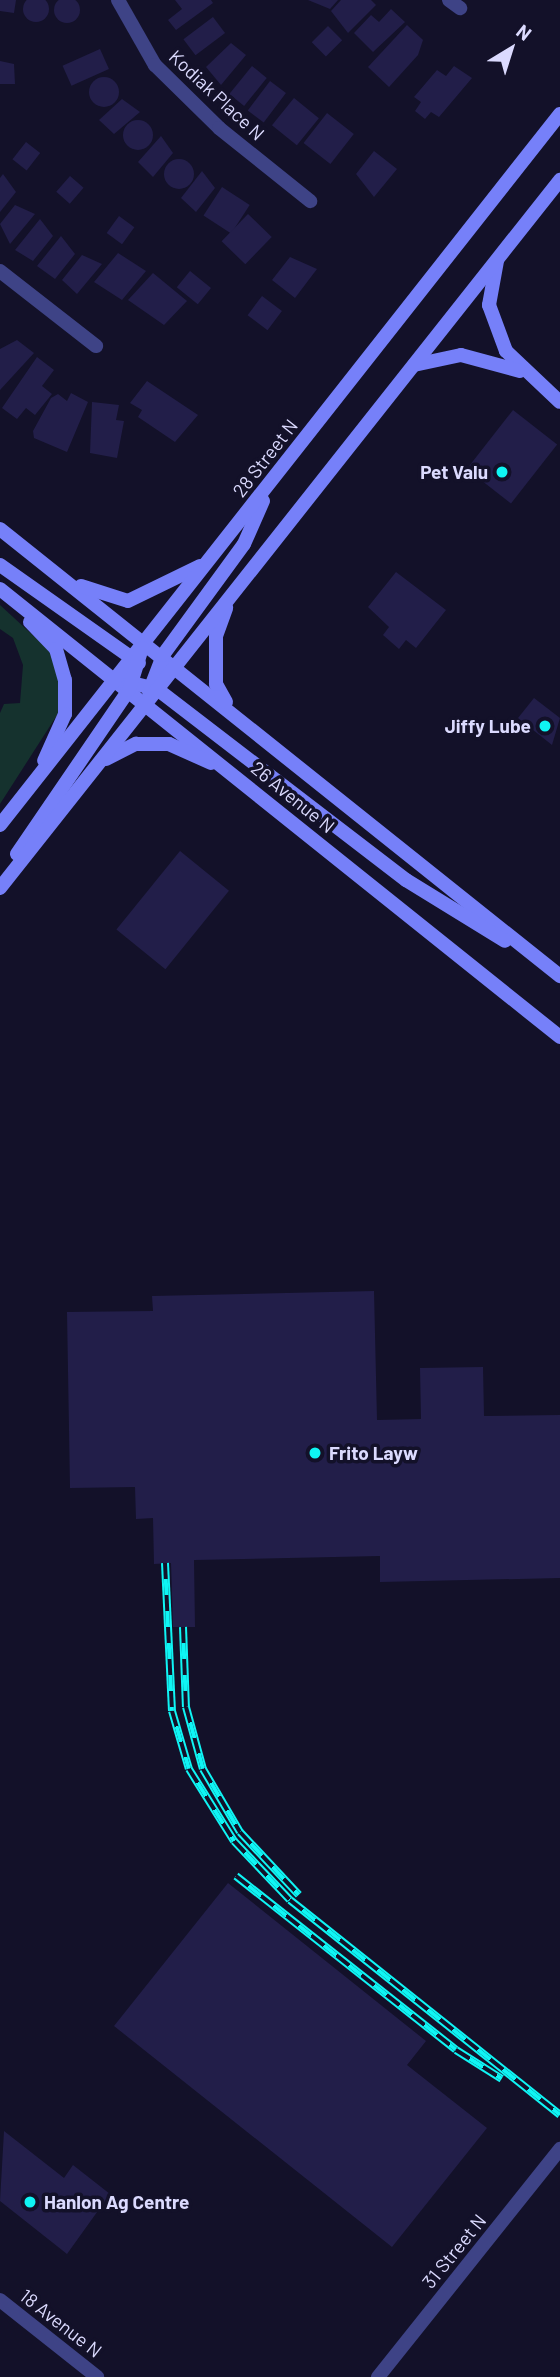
<!DOCTYPE html>
<style>
body{margin:0}
#map{position:relative;width:560px;height:2377px;overflow:hidden;background:#131129;font-family:Barlow,sans-serif}
div>[style]{position:absolute}
[style*='--x']{left:calc(var(--x)*1px);top:calc(var(--y)*1px);width:calc(var(--w)*1px);rotate:calc(var(--a)*1deg)}
.green>*{inset:0;background:#15322e}
.building>*{inset:0;background:#221e49;transform-origin:0 0}
.round{border-radius:50%}
.street>*{height:14px;margin:-7px;padding:0 7px;transform-origin:7px;border-radius:7px;background:#3e4386}
.secondary>*{height:14px;margin:-7px;padding:0 7px;transform-origin:7px;border-radius:7px;background:#7680f9}
.rail>*{height:8px;margin-top:-4px;transform-origin:0;background:repeating-linear-gradient(90deg,#131129 0 16px,#0ff5f4 0 32px);box-sizing:border-box;border-block:2px solid #0ff5f4}
.dots>*{width:19px;height:19px;translate:-50% -50%;box-sizing:border-box;border:4px solid #131129;border-radius:50%}
span{translate:-50% -50%;white-space:nowrap;text-align:center;line-height:1.15;-webkit-text-stroke:7px #131129;paint-order:stroke}
.street-label{font-size:19px;color:#dbdafe}
.poi-label{font-size:19px;color:#dbdafe;font-weight:700}
.right{translate:-100% -50%;text-align:right}
.left{translate:0 -50%;text-align:left}
.north{position:absolute;left:476px;top:14px;width:70px;height:70px;-webkit-text-stroke:5px #131129;paint-order:stroke;rotate:38deg;font-size:19px;font-weight:700;line-height:28px;text-align:center;color:#dbdafe}
.north::after{content:'';display:block;margin:auto;width:24px;height:32px;background:#dbdafe;clip-path:polygon(50% 0,100% 100%,50% 72%,0 100%)}
</style>
<div id="map">
<div class="green">
<i style="clip-path:polygon(0 605px,51px 652px,60px 687px,59px 712px,0 804px,0 713px,4px 704px,20px 703px,23px 665px,13px 638px,0 629px)"></i>
</div>
<div class="building">
<i class="round" style="left:23px;top:-4px;width:26px;height:26px"></i>
<i class="round" style="left:54px;top:-3px;width:26px;height:26px"></i>
<i style="clip-path:polygon(0 0,16px 0,14px 13px,0 11px)"></i>
<i style="clip-path:polygon(175px 0,211px 0,213px 3px,176px 30px,168px 20px,182px 9px)"></i>
<i style="clip-path:polygon(308px 0,338px 0,330px 9px)"></i>
<i style="clip-path:polygon(341px 0,371px 0,376px 5px,348px 33px,331px 11px)"></i>
<i style="clip-path:polygon(391px 9px,405px 22px,373px 52px,354px 33px,371px 15px,379px 22px)"></i>
<i style="left:213px;top:17px;width:20px;height:37px;rotate:53deg"></i>
<i style="clip-path:polygon(407px 25px,423px 40px,418px 55px,389px 87px,368px 67px)"></i>
<i style="left:328px;top:26px;width:20px;height:23px;rotate:45deg"></i>
<i style="clip-path:polygon(231px 43px,246px 55px,221px 85px,206px 67px)"></i>
<i style="left:100px;top:49px;width:22px;height:41px;rotate:66deg"></i>
<i style="clip-path:polygon(0 61px,14px 64px,15px 84px,0 84px)"></i>
<i style="left:252px;top:66px;width:19px;height:36px;rotate:39deg"></i>
<i style="clip-path:polygon(454px 66px,472px 78px,439px 117px,431px 112px,425px 119px,415px 111px,421px 102px,414px 97px,437px 70px,446px 76px)"></i>
<i class="round" style="left:89px;top:77px;width:30px;height:30px"></i>
<i style="left:270px;top:81px;width:20px;height:37px;rotate:37deg"></i>
<i style="left:294px;top:98px;width:32px;height:35px;rotate:39deg"></i>
<i style="clip-path:polygon(122px 99px,140px 112px,114px 134px,99px 120px)"></i>
<i style="left:327px;top:113px;width:34px;height:38px;rotate:38deg"></i>
<i class="round" style="left:123px;top:120px;width:30px;height:30px"></i>
<i style="clip-path:polygon(161px 136px,173px 153px,153px 177px,138px 162px)"></i>
<i style="left:26px;top:142px;width:18px;height:22px;rotate:38deg"></i>
<i style="clip-path:polygon(374px 151px,397px 169px,374px 197px,356px 174px)"></i>
<i class="round" style="left:164px;top:159px;width:30px;height:30px"></i>
<i style="clip-path:polygon(202px 171px,215px 188px,196px 212px,181px 198px)"></i>
<i style="clip-path:polygon(3px 174px,16px 192px,0 212px,0 178px)"></i>
<i style="left:70px;top:176px;width:18px;height:21px;rotate:41deg"></i>
<i style="left:222px;top:187px;width:33px;height:34px;rotate:33deg"></i>
<i style="clip-path:polygon(15px 205px,35px 214px,10px 244px,0 224px)"></i>
<i style="left:248px;top:214px;width:33px;height:38px;rotate:44deg"></i>
<i style="left:119px;top:216px;width:19px;height:21px;rotate:36deg"></i>
<i style="clip-path:polygon(40px 219px,53px 236px,33px 261px,15px 250px)"></i>
<i style="clip-path:polygon(61px 236px,75px 254px,55px 279px,37px 266px)"></i>
<i style="clip-path:polygon(118px 253px,146px 271px,122px 300px,94px 282px)"></i>
<i style="clip-path:polygon(82px 255px,102px 264px,77px 294px,62px 280px)"></i>
<i style="clip-path:polygon(290px 257px,317px 269px,295px 298px,272px 280px)"></i>
<i style="left:190px;top:271px;width:27px;height:21px;rotate:39deg"></i>
<i style="clip-path:polygon(153px 273px,187px 301px,164px 325px,128px 300px)"></i>
<i style="left:262px;top:296px;width:25px;height:24px;rotate:37deg"></i>
<i style="clip-path:polygon(17px 340px,34px 353px,0 390px,0 349px)"></i>
<i style="clip-path:polygon(37px 357px,54px 370px,42px 386px,52px 394px,35px 415px,26px 408px,17px 419px,2px 408px)"></i>
<i style="clip-path:polygon(147px 381px,198px 415px,175px 442px,138px 417px,142px 410px,130px 403px)"></i>
<i style="clip-path:polygon(71px 393px,88px 402px,67px 452px,34px 438px,33px 431px,51px 398px,58px 394px,67px 401px)"></i>
<i style="clip-path:polygon(92px 402px,119px 405px,116px 420px,124px 421px,117px 458px,90px 453px)"></i>
<i style="left:513px;top:410px;width:56px;height:75px;rotate:38deg"></i>
<i style="clip-path:polygon(396px 572px,446px 610px,416px 648px,406px 640px,399px 649px,383px 635px,389px 627px,368px 607px)"></i>
<i style="clip-path:polygon(534px 698px,560px 718px,552px 745px,518px 718px)"></i>
<i style="left:180px;top:851px;width:63px;height:101px;rotate:39deg"></i>
<i style="clip-path:polygon(374px 1291px,377px 1420px,421px 1419px,420px 1368px,483px 1367px,484px 1416px,560px 1415px,560px 1578px,380px 1582px,380px 1556px,194px 1560px,195px 1627px,173px 1627px,171px 1563px,154px 1564px,153px 1518px,136px 1519px,135px 1487px,70px 1488px,67px 1312px,153px 1311px,152px 1296px)"></i>
<i style="clip-path:polygon(228px 1883px,426px 2041px,407px 2065px,487px 2128px,392px 2247px,114px 2026px)"></i>
<i style="clip-path:polygon(4px 2131px,64px 2178px,73px 2165px,110px 2194px,67px 2254px,0 2201px)"></i>
</div>
<div class="street">
<i style="--x:118;--y:0;--w:75;--a:60.4"></i>
<i style="--x:155;--y:65;--w:90;--a:44.5"></i>
<i style="--x:219;--y:128;--w:117;--a:38.7"></i>
<i style="--x:449;--y:0;--w:14;--a:36"></i>
<i style="--x:0;--y:271;--w:122;--a:38"></i>
<i style="--x:0;--y:2300;--w:124;--a:38.4"></i>
<i style="--x:378;--y:2377;--w:292;--a:-51.4"></i>
</div>
<div class="secondary">
<i style="--x:497;--y:261;--w:45;--a:100.3"></i>
<i style="--x:489;--y:305;--w:49;--a:69.7"></i>
<i style="--x:506;--y:351;--w:74;--a:43.4"></i>
<i style="--x:414;--y:365;--w:48;--a:-12"></i>
<i style="--x:461;--y:355;--w:61;--a:15.2"></i>
<i style="--x:0;--y:529;--w:717;--a:38.6"></i>
<i style="--x:0;--y:565;--w:170;--a:35.2"></i>
<i style="--x:81;--y:586;--w:49;--a:17.7"></i>
<i style="--x:128;--y:601;--w:80;--a:-25.9"></i>
<i style="--x:0;--y:589;--w:717;--a:38.66"></i>
<i style="--x:30;--y:622;--w:37;--a:46"></i>
<i style="--x:56;--y:649;--w:32;--a:74"></i>
<i style="--x:65;--y:680;--w:34;--a:90"></i>
<i style="--x:65;--y:714;--w:51;--a:114.1"></i>
<i style="--x:115;--y:679;--w:43;--a:13.4"></i>
<i style="--x:157;--y:689;--w:314;--a:37.5"></i>
<i style="--x:406;--y:880;--w:116;--a:31.6"></i>
<i style="--x:149;--y:692;--w:40;--a:-69"></i>
<i style="--x:163;--y:655;--w:137;--a:-53.9"></i>
<i style="--x:244;--y:544;--w:47;--a:-66.2"></i>
<i style="--x:226;--y:702;--w:21;--a:-119"></i>
<i style="--x:216;--y:684;--w:48;--a:-90"></i>
<i style="--x:216;--y:636;--w:30;--a:-70"></i>
<i style="--x:106;--y:759;--w:34;--a:-27"></i>
<i style="--x:136;--y:744;--w:33;--a:0"></i>
<i style="--x:169;--y:744;--w:46;--a:24.3"></i>
<i style="--x:0;--y:825;--w:905;--a:-51.78"></i>
<i style="--x:17;--y:854;--w:199;--a:-55.7"></i>
<i style="--x:129;--y:690;--w:44;--a:-72.8"></i>
<i style="--x:0;--y:888;--w:903;--a:-51.66"></i>
</div>
<div class="rail">
<i style="--x:165;--y:1563;--w:148;--a:87.3"></i>
<i style="--x:172;--y:1711;--w:60;--a:73.7"></i>
<i style="--x:189;--y:1769;--w:85;--a:58"></i>
<i style="--x:234;--y:1841;--w:81;--a:46.5"></i>
<i style="--x:290;--y:1900;--w:345;--a:38.5"></i>
<i style="--x:183;--y:1627;--w:80;--a:87.9"></i>
<i style="--x:186;--y:1707;--w:64;--a:74.7"></i>
<i style="--x:203;--y:1769;--w:73;--a:59.6"></i>
<i style="--x:240;--y:1832;--w:86;--a:46.9"></i>
<i style="--x:236;--y:1876;--w:280;--a:38.3"></i>
<i style="--x:456;--y:2050;--w:54;--a:32.2"></i>
</div>
<div class="dots">
<i style="left:502px;top:472px;background:#0ff5f4"></i>
<i style="left:545px;top:726px;background:#0ff5f4"></i>
<i style="left:315px;top:1453px;background:#0ff5f4"></i>
<i style="left:30px;top:2202px;background:#0ff5f4"></i>
</div>
<div class="street-label">
<span style="left:217px;top:95px;rotate:43deg">Kodiak Place N</span>
<span style="left:265px;top:458px;rotate:-52deg">28 Street N</span>
<span style="left:293px;top:797px;rotate:39deg">26 Avenue N</span>
<span style="left:454px;top:2251px;rotate:-51deg">31 Street N</span>
<span style="left:61px;top:2323px;rotate:38deg">18 Avenue N</span>
</div>
<div class="poi-label">
<span class="right" style="left:488px;top:472px">Pet Valu</span>
<span class="right" style="left:531px;top:726px">Jiffy Lube</span>
<span class="left" style="left:329px;top:1453px">Frito Layw</span>
<span class="left" style="left:44px;top:2202px">Hanlon Ag Centre</span>
</div>
<div class="north">N</div>
</div>
